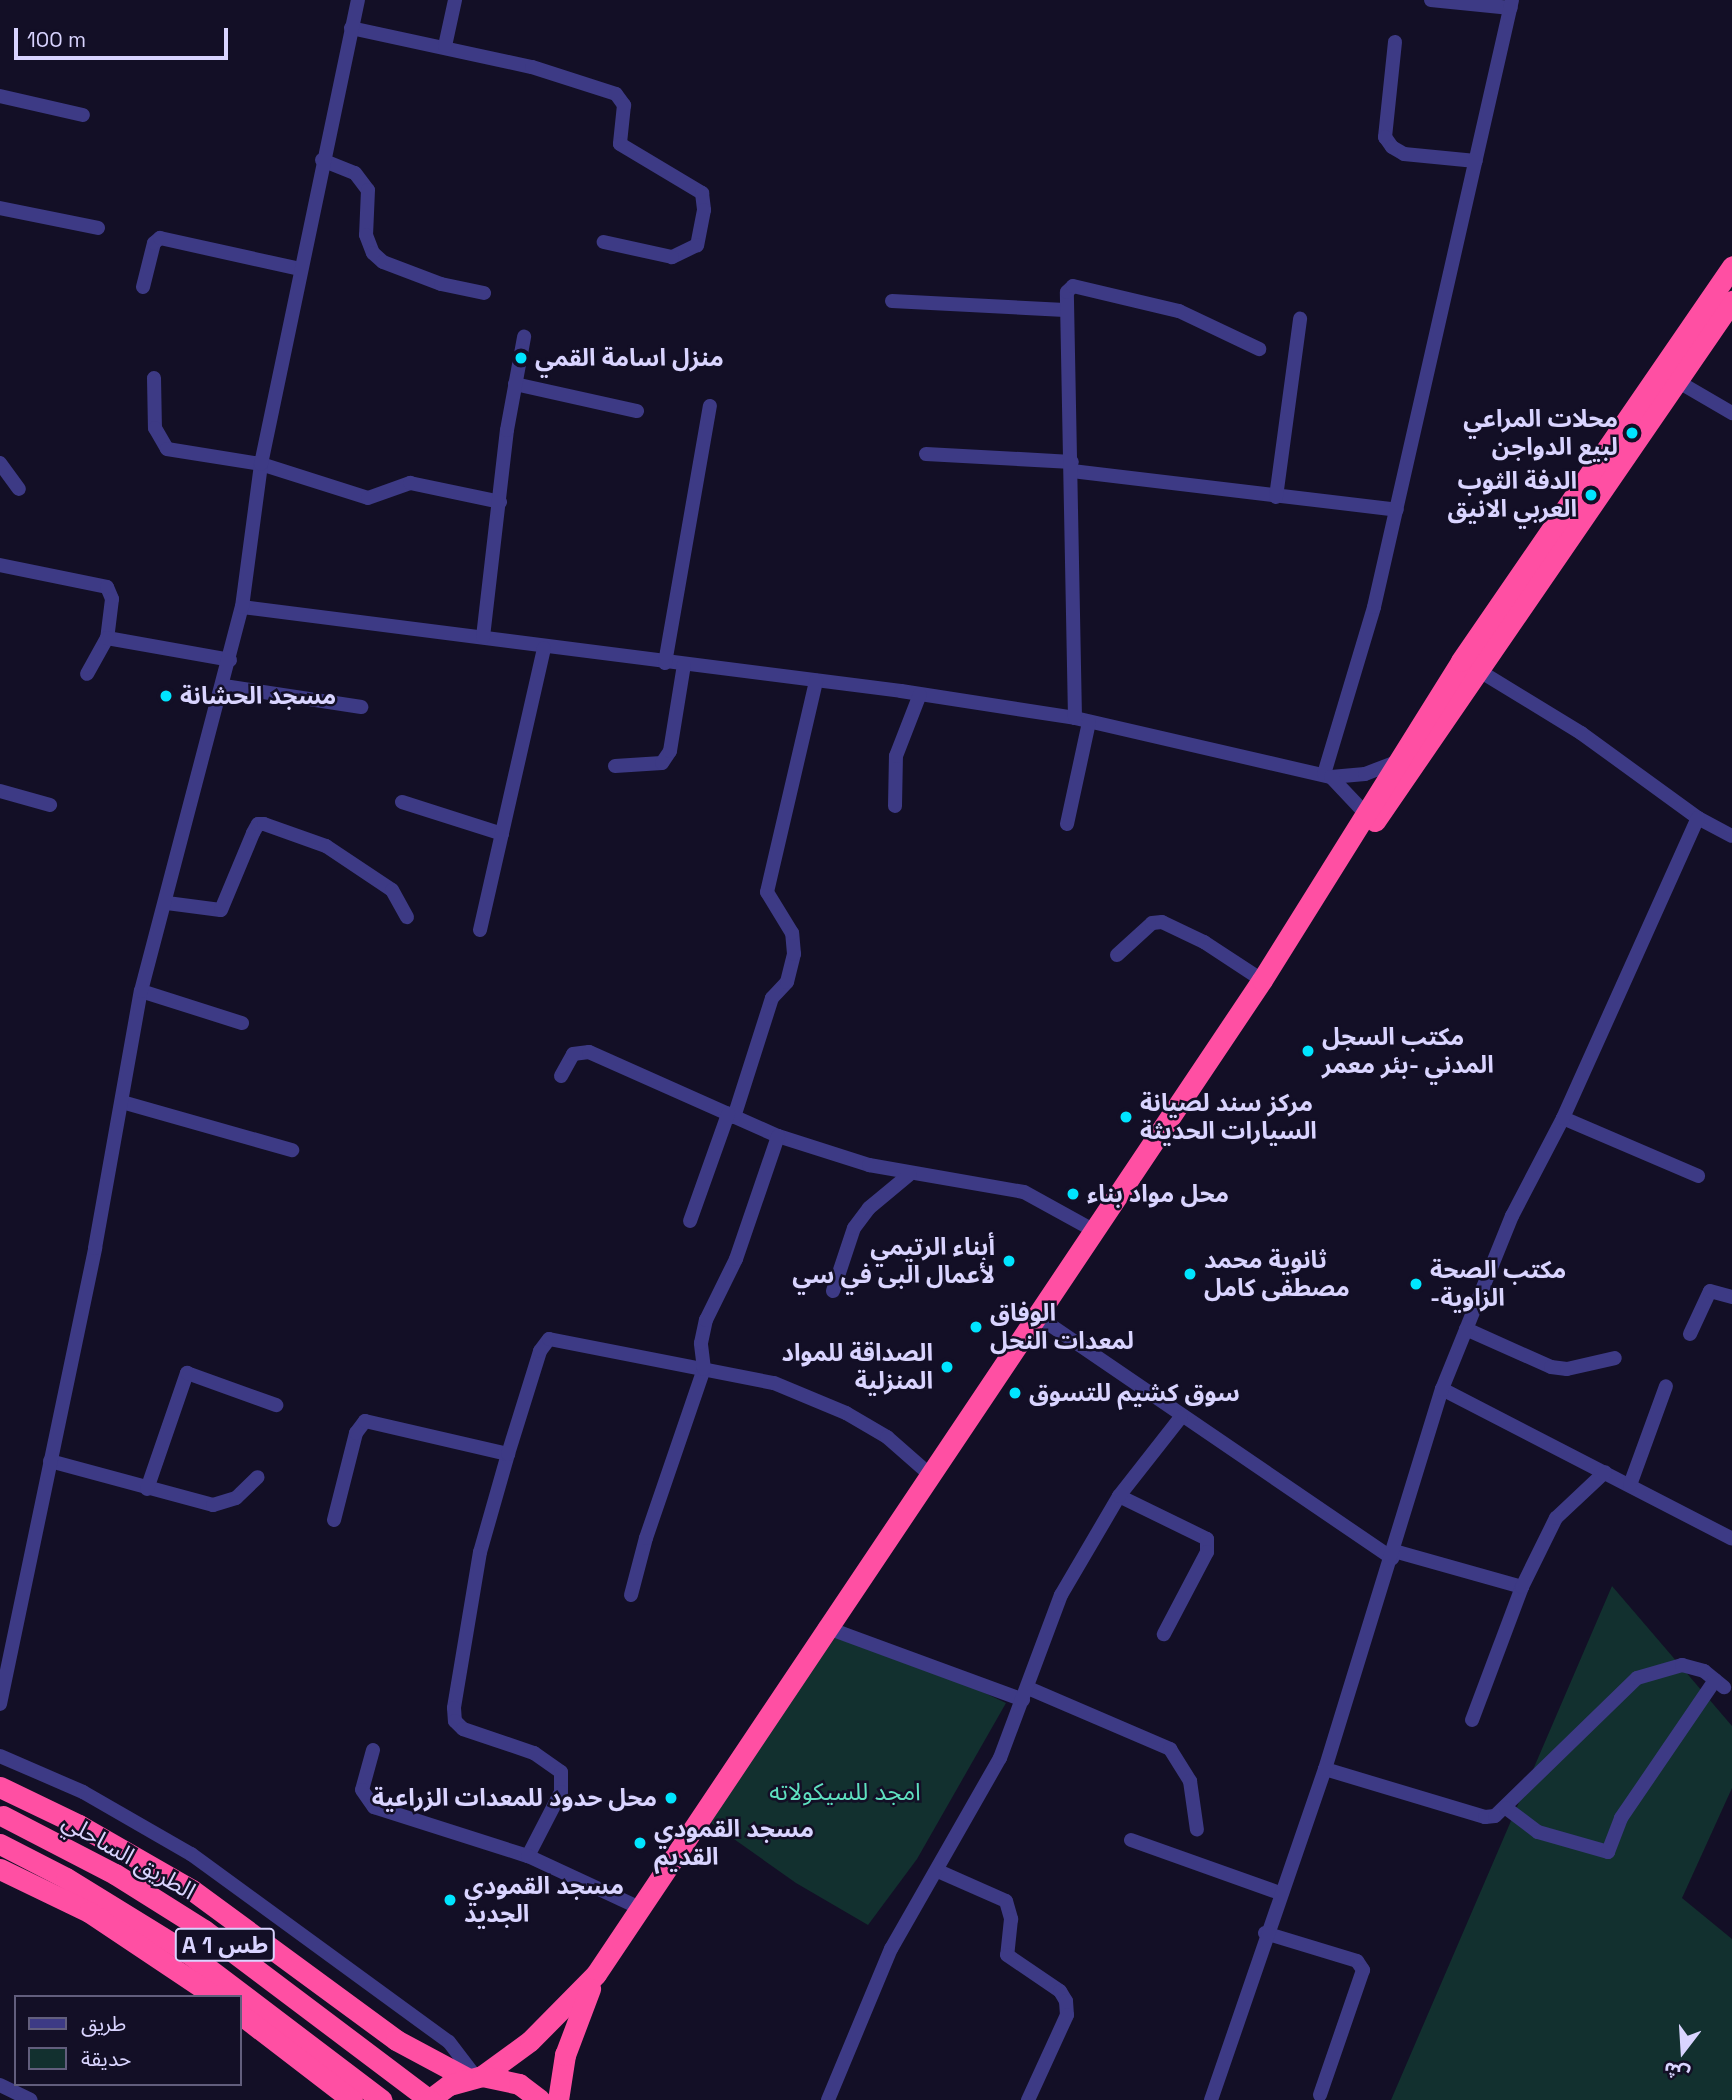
<!DOCTYPE html>
<meta charset="utf-8">
<style>
body{margin:0}
#map{position:relative;width:1732px;height:2100px;overflow:hidden;background:#130f26;font-family:"Space Grotesk","Noto Sans Arabic",sans-serif}
div>[style]{position:absolute}
[style*='--x']{left:calc(var(--x)*1px);top:calc(var(--y)*1px);width:calc(var(--w)*1px);rotate:calc(var(--a)*1deg)}
.green>*{inset:0;background:#12302f}
.minor>*{height:14px;margin:-7px;padding:0 7px;transform-origin:7px;border-radius:7px;background:#3d3a85}
.highway>*{height:21px;margin:-10.5px;padding:0 10.5px;transform-origin:10.5px;border-radius:10.5px;background:#ff4fa3}
.highway-bridge>*{height:21px;margin:-10.5px;padding:0 10.5px;transform-origin:10.5px;border-radius:10.5px;background:#ff4fa3}
.dots>*{width:19px;height:19px;translate:-50% -50%;box-sizing:border-box;border:4px solid #130f26;border-radius:50%}
span{translate:-50% -50%;white-space:nowrap;text-align:center;line-height:1.15;-webkit-text-stroke:5px #130f26;paint-order:stroke}
.shield-label span{padding:2px 5px;background:#130f26;border:2px solid;border-radius:5px;-webkit-text-stroke-width:0}
.shield-label{font-size:23px;color:#d9d4ff;font-weight:700}
.poi-label{font-size:24px;color:#d9d4ff;font-weight:700}
.left{translate:0 -50%;text-align:left}
.right{translate:-100% -50%;text-align:right}
.park-label{font-size:24px;color:#5fe0c0}
.street-label{font-size:24px;color:#d9d4ff}
.legend{position:absolute;left:14px;top:1995px;width:228px;height:91px;box-sizing:border-box;background:#130f26;border:2px solid #625e7d;margin:0;padding:9px 12px;list-style:none;font-size:21px;color:#d9d4ff}
.legend li{display:flex;align-items:center;gap:14px;height:35px}
.legend b{width:35px;border:2px solid #625e7d}
.north{position:absolute;left:1648px;top:2016px;width:70px;height:70px;-webkit-text-stroke:5px #130f26;paint-order:stroke;rotate:197deg;font-size:19px;font-weight:700;line-height:28px;text-align:center;color:#d9d4ff}
.north::after{content:'';display:block;margin:auto;width:24px;height:32px;background:#d9d4ff;clip-path:polygon(50% 0,100% 100%,50% 72%,0 100%)}
.scale{position:absolute;left:14px;top:28px;width:214px;height:32px;box-sizing:border-box;border:4px solid #d9d4ff;border-top:0;padding-left:9px;font-size:21px;line-height:24px;white-space:nowrap;color:#d9d4ff;-webkit-text-stroke:5px #130f26;paint-order:stroke}
</style>
<div id="map">
<div class="green">
<i style="clip-path:polygon(1612px 1586px,1732px 1726px,1732px 1788px,1682px 1898px,1732px 1939px,1732px 2100px,1391px 2100px)"></i>
<i style="clip-path:polygon(843px 1626px,1006px 1703px,917px 1859px,868px 1925px,796px 1883px,707px 1820px)"></i>
</div>
<div class="minor">
<i style="--x:1431;--y:0;--w:80;--a:5.7"></i>
<i style="--x:351;--y:28;--w:185;--a:12.2"></i>
<i style="--x:532;--y:67;--w:88;--a:17.8"></i>
<i style="--x:616;--y:94;--w:14;--a:54"></i>
<i style="--x:624;--y:105;--w:39;--a:96"></i>
<i style="--x:620;--y:144;--w:96;--a:30.9"></i>
<i style="--x:702;--y:193;--w:17;--a:83"></i>
<i style="--x:704;--y:210;--w:36;--a:101"></i>
<i style="--x:697;--y:245;--w:28;--a:154"></i>
<i style="--x:672;--y:257;--w:70;--a:-167.6"></i>
<i style="--x:1395;--y:42;--w:96;--a:96"></i>
<i style="--x:1385;--y:137;--w:12;--a:55"></i>
<i style="--x:1392;--y:147;--w:14;--a:30"></i>
<i style="--x:1404;--y:154;--w:72;--a:5.6"></i>
<i style="--x:445;--y:46;--w:47;--a:-77.7"></i>
<i style="--x:0;--y:96;--w:85;--a:12.9"></i>
<i style="--x:322;--y:160;--w:35;--a:22"></i>
<i style="--x:355;--y:173;--w:21;--a:53"></i>
<i style="--x:368;--y:190;--w:45;--a:92.5"></i>
<i style="--x:366;--y:235;--w:19;--a:69"></i>
<i style="--x:373;--y:253;--w:13;--a:42"></i>
<i style="--x:383;--y:262;--w:62;--a:20.8"></i>
<i style="--x:441;--y:284;--w:44;--a:11.8"></i>
<i style="--x:0;--y:208;--w:100;--a:11.5"></i>
<i style="--x:143;--y:287;--w:45;--a:-76"></i>
<i style="--x:154;--y:243;--w:8;--a:-40"></i>
<i style="--x:160;--y:238;--w:143;--a:12.5"></i>
<i style="--x:892;--y:301;--w:173;--a:3"></i>
<i style="--x:154;--y:378;--w:50;--a:88.9"></i>
<i style="--x:155;--y:428;--w:24;--a:60"></i>
<i style="--x:167;--y:449;--w:95;--a:9.1"></i>
<i style="--x:261;--y:464;--w:112;--a:17.6"></i>
<i style="--x:368;--y:498;--w:45;--a:-19.7"></i>
<i style="--x:410;--y:483;--w:92;--a:11.9"></i>
<i style="--x:1677;--y:381;--w:64;--a:30.2"></i>
<i style="--x:515;--y:384;--w:125;--a:12.5"></i>
<i style="--x:926;--y:454;--w:146;--a:3.1"></i>
<i style="--x:0;--y:463;--w:32;--a:54"></i>
<i style="--x:1072;--y:471;--w:327;--a:6.8"></i>
<i style="--x:1276;--y:497;--w:180;--a:-82.3"></i>
<i style="--x:0;--y:565;--w:109;--a:11.6"></i>
<i style="--x:107;--y:587;--w:13;--a:67"></i>
<i style="--x:112;--y:599;--w:39;--a:97"></i>
<i style="--x:107;--y:638;--w:41;--a:119.1"></i>
<i style="--x:242;--y:607;--w:664;--a:7.26"></i>
<i style="--x:901;--y:691;--w:176;--a:8.8"></i>
<i style="--x:1075;--y:718;--w:263;--a:13"></i>
<i style="--x:1331;--y:777;--w:34;--a:-5"></i>
<i style="--x:1365;--y:774;--w:33;--a:-21"></i>
<i style="--x:483;--y:637;--w:208;--a:-83.4"></i>
<i style="--x:507;--y:430;--w:95;--a:-79.6"></i>
<i style="--x:107;--y:638;--w:125;--a:10.1"></i>
<i style="--x:665;--y:663;--w:261;--a:-80.1"></i>
<i style="--x:1473;--y:667;--w:127;--a:31.4"></i>
<i style="--x:1581;--y:733;--w:145;--a:36"></i>
<i style="--x:1698;--y:818;--w:38;--a:28"></i>
<i style="--x:224;--y:686;--w:139;--a:8.7"></i>
<i style="--x:1075;--y:718;--w:426;--a:-91.1"></i>
<i style="--x:1067;--y:292;--w:8;--a:-45"></i>
<i style="--x:1073;--y:286;--w:109;--a:13.3"></i>
<i style="--x:1179;--y:311;--w:89;--a:25.4"></i>
<i style="--x:615;--y:766;--w:47;--a:-3.7"></i>
<i style="--x:662;--y:763;--w:14;--a:-56"></i>
<i style="--x:670;--y:751;--w:87;--a:-80.8"></i>
<i style="--x:1324;--y:774;--w:174;--a:-73.3"></i>
<i style="--x:1374;--y:607;--w:622;--a:-77.19"></i>
<i style="--x:1331;--y:777;--w:50;--a:46.6"></i>
<i style="--x:0;--y:791;--w:52;--a:15.6"></i>
<i style="--x:402;--y:802;--w:105;--a:17.7"></i>
<i style="--x:895;--y:806;--w:50;--a:-88.9"></i>
<i style="--x:896;--y:756;--w:66;--a:-68.8"></i>
<i style="--x:1067;--y:824;--w:104;--a:-77.8"></i>
<i style="--x:167;--y:903;--w:54;--a:7.4"></i>
<i style="--x:221;--y:910;--w:83;--a:-67.4"></i>
<i style="--x:253;--y:833;--w:10;--a:-61"></i>
<i style="--x:258;--y:824;--w:6;--a:0"></i>
<i style="--x:264;--y:824;--w:66;--a:19.5"></i>
<i style="--x:326;--y:846;--w:79;--a:33.7"></i>
<i style="--x:392;--y:890;--w:31;--a:61"></i>
<i style="--x:480;--y:930;--w:289;--a:-77.2"></i>
<i style="--x:1117;--y:955;--w:47;--a:-42.4"></i>
<i style="--x:1152;--y:923;--w:10;--a:-6"></i>
<i style="--x:1162;--y:922;--w:47;--a:25.5"></i>
<i style="--x:1204;--y:942;--w:69;--a:33.2"></i>
<i style="--x:141;--y:991;--w:106;--a:17.6"></i>
<i style="--x:561;--y:1076;--w:25;--a:-61"></i>
<i style="--x:573;--y:1054;--w:16;--a:-7"></i>
<i style="--x:589;--y:1052;--w:207;--a:24"></i>
<i style="--x:778;--y:1136;--w:96;--a:17.7"></i>
<i style="--x:869;--y:1165;--w:157;--a:9.9"></i>
<i style="--x:1024;--y:1192;--w:81;--a:28.8"></i>
<i style="--x:122;--y:1102;--w:177;--a:15.8"></i>
<i style="--x:734;--y:1117;--w:125;--a:-72.3"></i>
<i style="--x:772;--y:998;--w:22;--a:-47"></i>
<i style="--x:787;--y:982;--w:29;--a:-76"></i>
<i style="--x:794;--y:954;--w:21;--a:-95"></i>
<i style="--x:792;--y:933;--w:48;--a:-121.4"></i>
<i style="--x:767;--y:892;--w:217;--a:-76.9"></i>
<i style="--x:1563;--y:1118;--w:147;--a:23.2"></i>
<i style="--x:690;--y:1221;--w:114;--a:-70.4"></i>
<i style="--x:833;--y:1291;--w:66;--a:-71.6"></i>
<i style="--x:854;--y:1228;--w:25;--a:-53"></i>
<i style="--x:869;--y:1208;--w:53;--a:-39.7"></i>
<i style="--x:1037;--y:1316;--w:430;--a:34.3"></i>
<i style="--x:1466;--y:1329;--w:93;--a:24.1"></i>
<i style="--x:1551;--y:1367;--w:16;--a:7"></i>
<i style="--x:1567;--y:1369;--w:49;--a:-12.9"></i>
<i style="--x:1690;--y:1334;--w:47;--a:-65.1"></i>
<i style="--x:1710;--y:1291;--w:23;--a:15"></i>
<i style="--x:1442;--y:1389;--w:326;--a:27.3"></i>
<i style="--x:508;--y:1454;--w:102;--a:105.9"></i>
<i style="--x:480;--y:1552;--w:158;--a:99.5"></i>
<i style="--x:454;--y:1708;--w:13;--a:86"></i>
<i style="--x:455;--y:1721;--w:11;--a:45"></i>
<i style="--x:463;--y:1729;--w:75;--a:18.7"></i>
<i style="--x:534;--y:1753;--w:33;--a:35"></i>
<i style="--x:561;--y:1772;--w:20;--a:90"></i>
<i style="--x:561;--y:1792;--w:72;--a:117.3"></i>
<i style="--x:50;--y:1461;--w:169;--a:15.1"></i>
<i style="--x:213;--y:1505;--w:24;--a:-17"></i>
<i style="--x:236;--y:1498;--w:30;--a:-44"></i>
<i style="--x:1630;--y:1485;--w:105;--a:-70"></i>
<i style="--x:147;--y:1489;--w:123;--a:-71"></i>
<i style="--x:187;--y:1373;--w:95;--a:19.8"></i>
<i style="--x:1119;--y:1496;--w:98;--a:26"></i>
<i style="--x:1207;--y:1539;--w:13;--a:90"></i>
<i style="--x:1207;--y:1552;--w:93;--a:117.7"></i>
<i style="--x:334;--y:1520;--w:90;--a:-75.8"></i>
<i style="--x:356;--y:1433;--w:15;--a:-53"></i>
<i style="--x:365;--y:1421;--w:147;--a:13"></i>
<i style="--x:508;--y:1454;--w:108;--a:-72.7"></i>
<i style="--x:540;--y:1351;--w:15;--a:-53"></i>
<i style="--x:549;--y:1339;--w:229;--a:11.1"></i>
<i style="--x:774;--y:1383;--w:78;--a:22.6"></i>
<i style="--x:846;--y:1413;--w:48;--a:30.3"></i>
<i style="--x:887;--y:1437;--w:55;--a:41.3"></i>
<i style="--x:1394;--y:1551;--w:133;--a:15.7"></i>
<i style="--x:1522;--y:1587;--w:142;--a:110.6"></i>
<i style="--x:1522;--y:1587;--w:77;--a:-63.8"></i>
<i style="--x:1556;--y:1518;--w:67;--a:-43.2"></i>
<i style="--x:631;--y:1595;--w:59;--a:-75.3"></i>
<i style="--x:646;--y:1538;--w:179;--a:-71.1"></i>
<i style="--x:704;--y:1369;--w:26;--a:-97"></i>
<i style="--x:701;--y:1343;--w:24;--a:-78"></i>
<i style="--x:706;--y:1320;--w:68;--a:-63.8"></i>
<i style="--x:736;--y:1259;--w:130;--a:-71.1"></i>
<i style="--x:825;--y:1627;--w:211;--a:20.2"></i>
<i style="--x:1028;--y:1688;--w:155;--a:23.2"></i>
<i style="--x:1170;--y:1749;--w:38;--a:58"></i>
<i style="--x:1190;--y:1781;--w:49;--a:81.9"></i>
<i style="--x:0;--y:1704;--w:466;--a:-78.2"></i>
<i style="--x:95;--y:1248;--w:261;--a:-79.9"></i>
<i style="--x:141;--y:991;--w:397;--a:-75.3"></i>
<i style="--x:242;--y:607;--w:144;--a:-82.4"></i>
<i style="--x:261;--y:464;--w:474;--a:-78.2"></i>
<i style="--x:373;--y:1750;--w:41;--a:105.4"></i>
<i style="--x:362;--y:1790;--w:21;--a:55"></i>
<i style="--x:374;--y:1807;--w:162;--a:17.7"></i>
<i style="--x:528;--y:1856;--w:123;--a:24.9"></i>
<i style="--x:0;--y:1756;--w:90;--a:23.4"></i>
<i style="--x:83;--y:1792;--w:125;--a:29.9"></i>
<i style="--x:191;--y:1854;--w:319;--a:36.1"></i>
<i style="--x:449;--y:2042;--w:43;--a:52.6"></i>
<i style="--x:1325;--y:1769;--w:167;--a:16.7"></i>
<i style="--x:1485;--y:1817;--w:10;--a:-6"></i>
<i style="--x:1495;--y:1816;--w:198;--a:-44.2"></i>
<i style="--x:1637;--y:1678;--w:47;--a:-16.1"></i>
<i style="--x:1682;--y:1665;--w:23;--a:15"></i>
<i style="--x:1704;--y:1671;--w:26;--a:39"></i>
<i style="--x:1506;--y:1808;--w:40;--a:37"></i>
<i style="--x:1538;--y:1832;--w:73;--a:15.9"></i>
<i style="--x:1608;--y:1852;--w:36;--a:-69"></i>
<i style="--x:1621;--y:1818;--w:167;--a:-55.7"></i>
<i style="--x:1131;--y:1840;--w:158;--a:19.6"></i>
<i style="--x:938;--y:1871;--w:74;--a:23.8"></i>
<i style="--x:1006;--y:1901;--w:19;--a:74"></i>
<i style="--x:1011;--y:1919;--w:36;--a:96"></i>
<i style="--x:1007;--y:1955;--w:64;--a:34.2"></i>
<i style="--x:1060;--y:1991;--w:12;--a:59"></i>
<i style="--x:1066;--y:2001;--w:14;--a:86"></i>
<i style="--x:1067;--y:2015;--w:94;--a:114.6"></i>
<i style="--x:1265;--y:1933;--w:96;--a:16.9"></i>
<i style="--x:1357;--y:1961;--w:11;--a:56"></i>
<i style="--x:1363;--y:1970;--w:132;--a:109"></i>
<i style="--x:0;--y:2085;--w:34;--a:26"></i>
<i style="--x:828;--y:2100;--w:164;--a:-67.4"></i>
<i style="--x:891;--y:1949;--w:220;--a:-60.3"></i>
<i style="--x:1000;--y:1758;--w:174;--a:-69.5"></i>
<i style="--x:1061;--y:1595;--w:115;--a:-59.6"></i>
<i style="--x:1119;--y:1496;--w:100;--a:-51.9"></i>
<i style="--x:1211;--y:2100;--w:350;--a:-71"></i>
<i style="--x:1325;--y:1769;--w:398;--a:-72.9"></i>
<i style="--x:1442;--y:1389;--w:187;--a:-68"></i>
<i style="--x:1512;--y:1216;--w:110;--a:-62.5"></i>
<i style="--x:1563;--y:1118;--w:329;--a:-65.8"></i>
</div>
<div class="highway">
<i style="--x:1375;--y:821;--w:631;--a:-55.53"></i>
<i style="--x:0;--y:1787;--w:88;--a:25.7"></i>
<i style="--x:79;--y:1825;--w:130;--a:29.9"></i>
<i style="--x:192;--y:1890;--w:253;--a:36.3"></i>
<i style="--x:396;--y:2040;--w:81;--a:28.2"></i>
<i style="--x:0;--y:1844;--w:74;--a:27.3"></i>
<i style="--x:66;--y:1878;--w:143;--a:31.6"></i>
<i style="--x:188;--y:1953;--w:243;--a:37.2"></i>
<i style="--x:0;--y:1869;--w:99;--a:25.8"></i>
<i style="--x:89;--y:1912;--w:153;--a:33.8"></i>
<i style="--x:240;--y:2014;--w:141;--a:37.5"></i>
<i style="--x:482;--y:2076;--w:59;--a:-36.1"></i>
<i style="--x:530;--y:2041;--w:94;--a:-45.4"></i>
<i style="--x:596;--y:1974;--w:1196;--a:-56.18"></i>
<i style="--x:1262;--y:980;--w:376;--a:-58"></i>
<i style="--x:1461;--y:661;--w:479;--a:-55.5"></i>
<i style="--x:429;--y:2100;--w:25;--a:-37"></i>
<i style="--x:449;--y:2085;--w:34;--a:-15"></i>
<i style="--x:482;--y:2076;--w:38;--a:12"></i>
<i style="--x:519;--y:2084;--w:26;--a:37"></i>
<i style="--x:558;--y:2100;--w:46;--a:-81.2"></i>
<i style="--x:565;--y:2055;--w:71;--a:-69.3"></i>
</div>
<div class="highway-bridge">
<i style="--x:3;--y:1816;--w:126;--a:27.4"></i>
<i style="--x:115;--y:1874;--w:105;--a:32.2"></i>
<i style="--x:204;--y:1930;--w:283;--a:37"></i>
</div>
<div class="dots">
<i style="left:521px;top:358px;background:#00e5ff"></i>
<i style="left:1632px;top:433px;background:#00e5ff"></i>
<i style="left:1591px;top:495px;background:#00e5ff"></i>
<i style="left:166px;top:696px;background:#00e5ff"></i>
<i style="left:1308px;top:1051px;background:#00e5ff"></i>
<i style="left:1126px;top:1117px;background:#00e5ff"></i>
<i style="left:1073px;top:1194px;background:#00e5ff"></i>
<i style="left:1009px;top:1261px;background:#00e5ff"></i>
<i style="left:1190px;top:1274px;background:#00e5ff"></i>
<i style="left:1416px;top:1284px;background:#00e5ff"></i>
<i style="left:976px;top:1327px;background:#00e5ff"></i>
<i style="left:947px;top:1367px;background:#00e5ff"></i>
<i style="left:1015px;top:1393px;background:#00e5ff"></i>
<i style="left:671px;top:1798px;background:#00e5ff"></i>
<i style="left:640px;top:1843px;background:#00e5ff"></i>
<i style="left:450px;top:1900px;background:#00e5ff"></i>
</div>
<div class="shield-label">
<span style="left:225px;top:1945px">A 1 طس</span>
</div>
<div class="poi-label">
<span class="left" style="left:535px;top:358px">منزل اسامة القمي</span>
<span class="right" style="left:1618px;top:433px">محلات المراعي<br>لبيع الدواجن</span>
<span class="right" style="left:1577px;top:495px">الدفة الثوب<br>العربي الانيق</span>
<span class="left" style="left:180px;top:696px">مسجد الحشانة</span>
<span class="left" style="left:1322px;top:1051px">مكتب السجل<br>المدني -بئر معمر</span>
<span class="left" style="left:1140px;top:1117px">مركز سند لصيانة<br>السيارات الحديثة</span>
<span class="left" style="left:1087px;top:1194px">محل مواد بناء</span>
<span class="right" style="left:995px;top:1261px">أبناء الرتيمي<br>لأعمال البى في سي</span>
<span class="left" style="left:1204px;top:1274px">ثانوية محمد<br>مصطفى كامل</span>
<span class="left" style="left:1430px;top:1284px">مكتب الصحة<br>-الزاوية</span>
<span class="left" style="left:990px;top:1327px">الوفاق<br>لمعدات النحل</span>
<span class="right" style="left:933px;top:1367px">الصداقة للمواد<br>المنزلية</span>
<span class="left" style="left:1029px;top:1393px">سوق كشيم للتسوق</span>
<span class="right" style="left:657px;top:1798px">محل حدود للمعدات الزراعية</span>
<span class="left" style="left:654px;top:1843px">مسجد القمودي<br>القديم</span>
<span class="left" style="left:464px;top:1900px">مسجد القمودي<br>الجديد</span>
</div>
<div class="park-label">
<span style="left:845px;top:1792px">امجد للسيكولاته</span>
</div>
<div class="street-label">
<span style="left:129px;top:1856px;rotate:30deg">الطريق الساحلي</span>
</div>
<ul class="legend">
<li><b style="height:9px;background:#3d3a85"></b>طريق</li>
<li><b style="height:19px;background:#12302f"></b>حديقة</li>
</ul>
<div class="north">ش</div>
<div class="scale">100 m</div>
</div>
